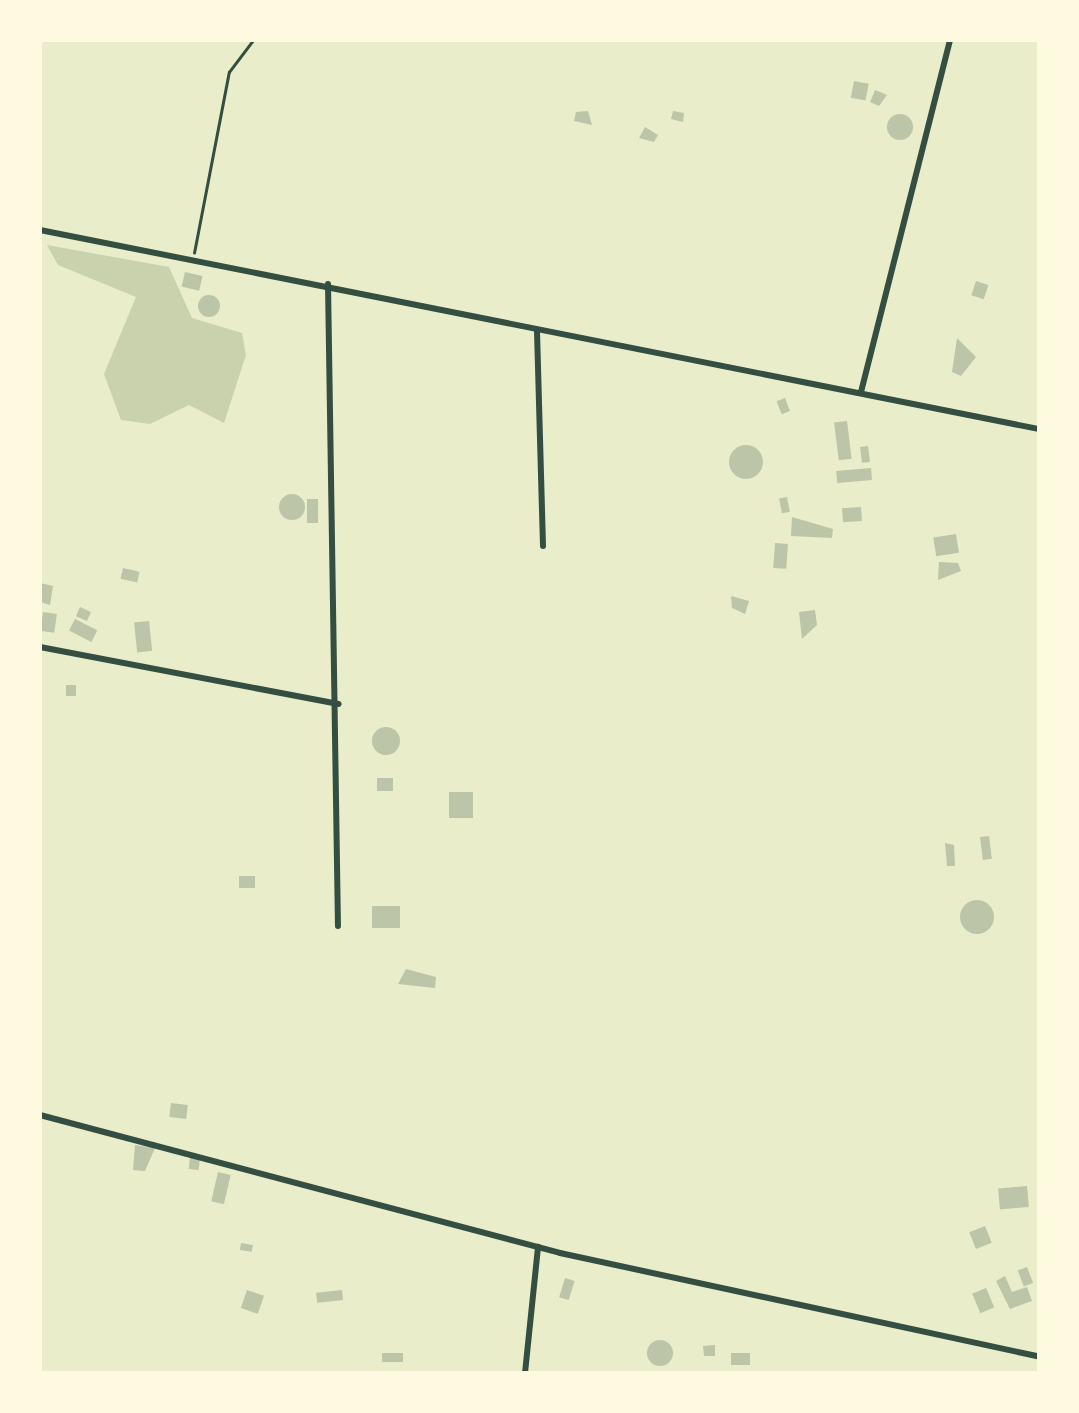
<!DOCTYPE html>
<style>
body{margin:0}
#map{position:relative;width:1079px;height:1413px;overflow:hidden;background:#e9edc9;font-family:"Work Sans",sans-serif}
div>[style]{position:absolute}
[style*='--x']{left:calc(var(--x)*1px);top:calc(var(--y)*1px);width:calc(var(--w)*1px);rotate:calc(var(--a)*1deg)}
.green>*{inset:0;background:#cad2ad}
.building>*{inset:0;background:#bcc5a7;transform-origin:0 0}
.round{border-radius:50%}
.path>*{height:2.5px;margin:-1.25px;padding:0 1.25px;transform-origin:1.25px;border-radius:1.25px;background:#344e41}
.minor>*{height:6px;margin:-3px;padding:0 3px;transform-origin:3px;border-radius:3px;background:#344e41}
span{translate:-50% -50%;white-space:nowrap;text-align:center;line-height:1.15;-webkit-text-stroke:8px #fefae0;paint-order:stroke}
.frame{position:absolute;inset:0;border:42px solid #fefae0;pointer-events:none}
</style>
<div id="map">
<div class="green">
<i style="clip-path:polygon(47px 245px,169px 267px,192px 318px,242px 333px,246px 355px,224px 423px,189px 405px,150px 424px,121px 420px,104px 374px,136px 297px,58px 265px)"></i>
</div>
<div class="building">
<i style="left:854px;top:81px;width:15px;height:17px;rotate:11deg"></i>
<i style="clip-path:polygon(875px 90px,887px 95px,879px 106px,870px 102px)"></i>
<i style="clip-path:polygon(588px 111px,592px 125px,574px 121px,576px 112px)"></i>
<i style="clip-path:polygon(673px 111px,684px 113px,683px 122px,671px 119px)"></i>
<i class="round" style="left:887px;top:114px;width:26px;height:26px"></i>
<i style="clip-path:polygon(645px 127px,658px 135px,654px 142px,639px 138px)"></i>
<i style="left:185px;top:272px;width:18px;height:15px;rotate:13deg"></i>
<i style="left:976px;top:281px;width:13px;height:15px;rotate:18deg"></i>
<i class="round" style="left:198px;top:295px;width:22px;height:22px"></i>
<i style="clip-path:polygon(957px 338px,976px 357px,961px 376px,952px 372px)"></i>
<i style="left:785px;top:398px;width:14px;height:9px;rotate:69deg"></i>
<i style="left:847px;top:421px;width:38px;height:13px;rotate:83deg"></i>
<i class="round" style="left:729px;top:445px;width:34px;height:34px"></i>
<i style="left:868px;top:446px;width:16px;height:8px;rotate:83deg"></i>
<i style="left:871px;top:468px;width:12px;height:35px;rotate:85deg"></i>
<i class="round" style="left:279px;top:494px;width:26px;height:26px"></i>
<i style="left:787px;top:497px;width:15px;height:8px;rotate:79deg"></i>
<i style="left:307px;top:499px;width:11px;height:24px"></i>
<i style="left:861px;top:507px;width:14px;height:19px;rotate:86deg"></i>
<i style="clip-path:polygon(792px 517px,833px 529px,832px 538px,791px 536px)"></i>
<i style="left:956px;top:534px;width:19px;height:23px;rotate:81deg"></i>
<i style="left:775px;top:543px;width:13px;height:25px;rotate:4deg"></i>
<i style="clip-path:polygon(939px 562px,958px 563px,961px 571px,938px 580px)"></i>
<i style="left:123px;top:568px;width:17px;height:11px;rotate:13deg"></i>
<i style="clip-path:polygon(40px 583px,53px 586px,50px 605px,40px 602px)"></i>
<i style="clip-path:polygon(731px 596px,749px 601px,745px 614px,732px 608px)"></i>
<i style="left:80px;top:607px;width:12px;height:10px;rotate:24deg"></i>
<i style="clip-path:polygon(815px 610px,817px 625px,802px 639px,799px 612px)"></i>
<i style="left:43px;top:612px;width:14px;height:19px;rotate:8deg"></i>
<i style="left:75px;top:619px;width:25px;height:13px;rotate:27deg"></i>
<i style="left:149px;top:621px;width:30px;height:15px;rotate:84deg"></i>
<i style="left:66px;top:685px;width:10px;height:11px"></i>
<i class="round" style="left:372px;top:727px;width:28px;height:28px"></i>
<i style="left:377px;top:778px;width:16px;height:13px"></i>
<i style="left:449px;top:792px;width:24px;height:26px"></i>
<i style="left:989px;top:836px;width:23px;height:9px;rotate:83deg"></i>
<i style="clip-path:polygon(945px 843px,954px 845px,955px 866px,947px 866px)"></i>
<i style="left:239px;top:876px;width:16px;height:12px"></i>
<i class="round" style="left:960px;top:900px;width:34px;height:34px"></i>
<i style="left:372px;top:906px;width:28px;height:22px"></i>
<i style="clip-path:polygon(406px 969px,436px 977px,435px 988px,398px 984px)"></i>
<i style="left:171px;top:1103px;width:17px;height:14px;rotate:7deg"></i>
<i style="clip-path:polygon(135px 1145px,155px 1148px,145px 1171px,133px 1170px)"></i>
<i style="left:190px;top:1157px;width:10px;height:12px;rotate:6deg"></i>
<i style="left:218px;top:1172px;width:13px;height:30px;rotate:13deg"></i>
<i style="left:1027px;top:1186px;width:21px;height:29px;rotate:85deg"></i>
<i style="left:985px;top:1226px;width:18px;height:17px;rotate:68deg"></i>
<i style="left:241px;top:1243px;width:12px;height:7px;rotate:9deg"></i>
<i style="left:1027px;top:1267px;width:17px;height:10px;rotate:69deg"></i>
<i style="clip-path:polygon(1005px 1276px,1012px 1292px,1027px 1287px,1032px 1301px,1010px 1309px,996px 1281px)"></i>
<i style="left:565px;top:1278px;width:10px;height:20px;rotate:17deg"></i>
<i style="left:986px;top:1288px;width:21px;height:15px;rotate:67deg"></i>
<i style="left:247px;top:1290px;width:18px;height:19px;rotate:19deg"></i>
<i style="left:342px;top:1290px;width:10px;height:26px;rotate:84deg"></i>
<i class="round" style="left:647px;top:1340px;width:26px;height:26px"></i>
<i style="clip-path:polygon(715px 1345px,715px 1356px,704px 1356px,703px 1346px)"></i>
<i style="left:382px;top:1353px;width:21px;height:9px"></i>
<i style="left:731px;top:1353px;width:19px;height:12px"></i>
</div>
<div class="path">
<i style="--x:194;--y:253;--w:184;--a:-79.1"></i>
<i style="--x:229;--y:72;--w:40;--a:-53"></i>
</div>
<div class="minor">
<i style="--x:40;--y:230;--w:1019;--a:11.27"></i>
<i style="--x:328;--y:284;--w:642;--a:89.11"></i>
<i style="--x:537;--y:331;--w:215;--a:88.4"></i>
<i style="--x:861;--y:392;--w:363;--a:-75.8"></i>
<i style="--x:40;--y:647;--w:304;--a:10.8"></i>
<i style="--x:40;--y:1115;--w:538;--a:14.86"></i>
<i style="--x:560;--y:1253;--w:490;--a:12.2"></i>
<i style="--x:525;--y:1373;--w:127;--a:-84.1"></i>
</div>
<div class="frame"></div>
</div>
